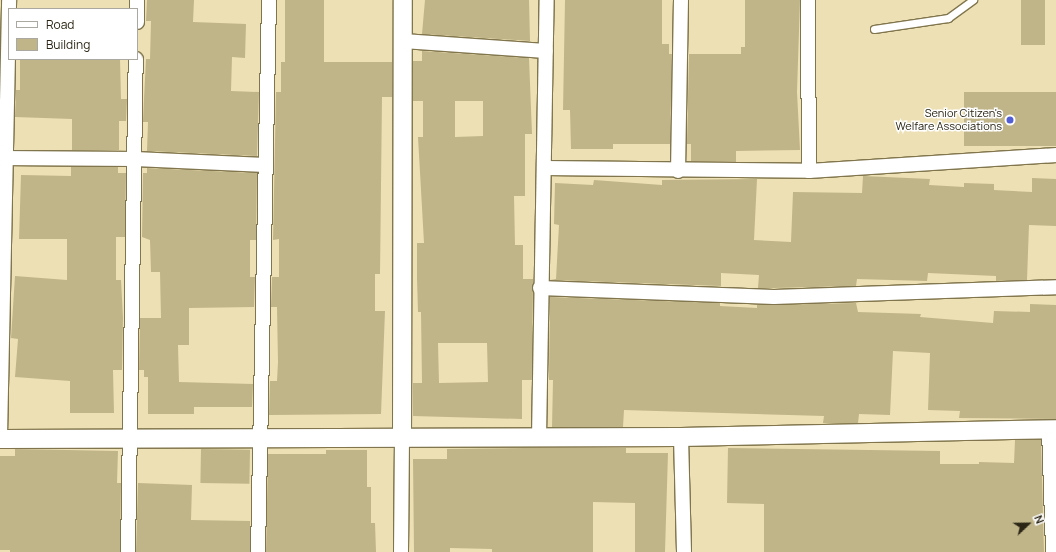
<!DOCTYPE html>
<style>
body{margin:0}
#map{position:relative;width:1056px;height:552px;overflow:hidden;background:#ece0b4;font-family:Manrope,sans-serif}
div>[style]{position:absolute}
[style*='--x']{left:calc(var(--x)*1px);top:calc(var(--y)*1px);width:calc(var(--w)*1px);rotate:calc(var(--a)*1deg)}
.building>*{inset:0;background:#c0b489;transform-origin:0 0}
.roads{filter:drop-shadow(1px 0 #80754c) drop-shadow(-1px 0 #80754c) drop-shadow(0 1px #80754c) drop-shadow(0 -1px #80754c)}
.service>*{height:7px;margin:-3.5px;padding:0 3.5px;transform-origin:3.5px;border-radius:3.5px;background:#fff}
.minor>*{height:14px;margin:-7px;padding:0 7px;transform-origin:7px;border-radius:7px;background:#fff}
.tertiary>*{height:18px;margin:-9px;padding:0 9px;transform-origin:9px;border-radius:9px;background:#fff}
.dots>*{width:11px;height:11px;translate:-50% -50%;box-sizing:border-box;border:2px solid #fff;border-radius:50%}
span{translate:-50% -50%;white-space:nowrap;text-align:center;line-height:1.15;-webkit-text-stroke:3px #fff;paint-order:stroke}
.poi-label{font-size:11px;color:#2a2514}
.right{translate:-100% -50%;text-align:right}
.legend{position:absolute;left:8px;top:8px;width:130px;height:52px;box-sizing:border-box;background:#fff;border:1px solid #aaa8a1;margin:0;padding:5px 7px;list-style:none;font-size:12px;color:#2a2514}
.legend li{display:flex;align-items:center;gap:8px;height:20px}
.legend b{width:20px;border:1px solid #aaa8a1}
.north{position:absolute;left:1008px;top:504px;width:40px;height:40px;-webkit-text-stroke:3px #fff;paint-order:stroke;rotate:68deg;font-size:11px;font-weight:700;line-height:16px;text-align:center;color:#2a2514}
.north::after{content:'';display:block;margin:auto;width:14px;height:18px;background:#2a2514;clip-path:polygon(50% 0,100% 100%,50% 72%,0 100%)}
</style>
<div id="map">
<div class="building">
<i style="clip-path:polygon(147px 0,194px 0,193px 22px,246px 24px,245px 58px,232px 57px,231px 91px,259px 92px,257px 156px,147px 151px,148px 122px,143px 122px,144px 99px,146px 59px,150px 59px,151px 21px,146px 21px)"></i>
<i style="clip-path:polygon(285px 0,324px 0,324px 62px,392px 62px,392px 97px,382px 97px,380px 274px,375px 274px,375px 311px,385px 311px,381px 414px,269px 415px,270px 381px,277px 381px,278px 362px,277px 307px,271px 307px,272px 277px,279px 277px,279px 239px,273px 240px,276px 92px,281px 92px,281px 62px,285px 62px)"></i>
<i style="clip-path:polygon(425px 0,529px 0,530px 41px,422px 34px)"></i>
<i style="clip-path:polygon(565px 0,662px 0,662px 44px,669px 44px,669px 54px,672px 54px,670px 144px,613px 144px,613px 149px,571px 149px,570px 110px,563px 110px)"></i>
<i style="clip-path:polygon(745px 0,800px 0,797px 92px,800px 150px,736px 151px,736px 162px,691px 161px,691px 144px,687px 144px,689px 54px,741px 54px,741px 47px,745px 47px)"></i>
<i style="left:1021px;top:0;width:24px;height:45px"></i>
<i style="clip-path:polygon(evenodd,422px 51px,529px 58px,532px 134px,525px 134px,525px 196px,514px 196px,515px 245px,523px 245px,523px 279px,533px 279px,532px 380px,522px 380px,522px 419px,413px 416px,413px 383px,422px 383px,421px 312px,418px 312px,417px 278px,417px 243px,424px 243px,418px 137px,423px 137px,423px 101px,413px 101px,413px 61px,422px 61px,422px 51px,455px 101px,483px 101px,483px 136px,455px 137px,455px 101px,422px 51px,438px 343px,487px 343px,488px 382px,439px 383px,438px 343px)"></i>
<i style="clip-path:polygon(20px 59px,120px 59px,121px 99px,127px 99px,126px 121px,119px 121px,119px 150px,72px 150px,72px 119px,15px 117px,16px 90px,20px 90px)"></i>
<i style="left:1056px;top:92px;width:54px;height:92px;rotate:90deg"></i>
<i style="clip-path:polygon(71px 167px,118px 167px,118px 173px,126px 173px,125px 237px,116px 237px,116px 280px,121px 280px,123px 318px,122px 370px,113px 370px,114px 413px,70px 413px,70px 381px,15px 377px,18px 339px,11px 338px,15px 276px,67px 280px,67px 239px,19px 239px,21px 175px,71px 176px)"></i>
<i style="clip-path:polygon(147px 168px,257px 173px,256px 240px,250px 240px,250px 277px,255px 277px,254px 307px,189px 308px,189px 345px,178px 345px,179px 382px,253px 384px,252px 407px,194px 407px,194px 414px,148px 414px,148px 377px,144px 377px,144px 370px,139px 370px,140px 318px,161px 318px,160px 272px,151px 272px,150px 240px,142px 237px,143px 173px,147px 173px)"></i>
<i style="clip-path:polygon(863px 176px,930px 179px,929px 185px,964px 187px,964px 183px,994px 184px,994px 190px,1032px 192px,1032px 178px,1056px 179px,1056px 226px,1029px 225px,1027px 280px,996px 281px,996px 276px,928px 273px,927px 281px,857px 279px,856px 286px,774px 288px,758px 288px,759px 275px,721px 273px,721px 286px,550px 280px,556px 279px,559px 225px,554px 224px,555px 183px,593px 185px,594px 180px,662px 185px,662px 180px,757px 179px,754px 240px,791px 242px,793px 192px,862px 193px)"></i>
<i style="clip-path:polygon(550px 297px,720px 303px,720px 306px,757px 308px,757px 305px,856px 303px,858px 312px,921px 314px,920px 317px,993px 323px,994px 311px,1030px 312px,1030px 304px,1056px 305px,1056px 419px,959px 418px,960px 411px,928px 410px,930px 353px,893px 351px,890px 415px,859px 414px,858px 423px,823px 423px,824px 416px,624px 410px,623px 427px,552px 427px,553px 380px,549px 380px)"></i>
<i style="clip-path:polygon(1015px 440px,1041px 440px,1044px 552px,764px 552px,764px 504px,727px 503px,728px 448px,940px 451px,940px 464px,979px 464px,979px 462px,1014px 463px)"></i>
<i style="clip-path:polygon(525px 448px,626px 448px,626px 453px,668px 453px,665px 552px,635px 552px,635px 503px,593px 502px,593px 552px,492px 552px,492px 549px,450px 548px,450px 552px,414px 552px,413px 459px,447px 459px,447px 449px)"></i>
<i style="clip-path:polygon(15px 449px,118px 451px,117px 483px,121px 483px,120px 552px,10px 552px,10px 550px,0 550px,0 456px,15px 456px)"></i>
<i style="left:201px;top:449px;width:49px;height:34px;rotate:1deg"></i>
<i style="clip-path:polygon(326px 450px,367px 450px,367px 487px,371px 487px,371px 523px,375px 523px,376px 552px,266px 552px,268px 454px,326px 454px)"></i>
<i style="clip-path:polygon(138px 483px,192px 485px,191px 520px,250px 521px,250px 552px,136px 552px)"></i>
</div>
<div class="roads">
<div class="service">
<i style="--x:874;--y:29;--w:75;--a:-8.5"></i>
<i style="--x:948;--y:18;--w:31;--a:-36"></i>
</div>
<div class="minor">
<i style="--x:808;--y:0;--w:171;--a:89.7"></i>
<i style="--x:137;--y:22;--w:22;--a:-90"></i>
<i style="--x:403;--y:41;--w:143;--a:4"></i>
<i style="--x:0;--y:158;--w:135;--a:0.4"></i>
<i style="--x:135;--y:159;--w:130;--a:2.6"></i>
<i style="--x:544;--y:168;--w:265;--a:0.6"></i>
<i style="--x:809;--y:171;--w:248;--a:-3.7"></i>
<i style="--x:678;--y:171;--w:171;--a:-89"></i>
<i style="--x:540;--y:288;--w:234;--a:2.2"></i>
<i style="--x:774;--y:297;--w:282;--a:-2"></i>
<i style="--x:1049;--y:429;--w:123;--a:88.1"></i>
<i style="--x:0;--y:436;--w:436;--a:-88.8"></i>
<i style="--x:539;--y:437;--w:437;--a:-89"></i>
<i style="--x:681;--y:437;--w:115;--a:88.5"></i>
<i style="--x:128;--y:552;--w:493;--a:-89.1"></i>
<i style="--x:258;--y:552;--w:552;--a:-88.86"></i>
<i style="--x:401;--y:552;--w:114;--a:-89.5"></i>
</div>
<div class="tertiary">
<i style="--x:402;--y:438;--w:438;--a:-89.9"></i>
<i style="--x:0;--y:439;--w:681;--a:-0.17"></i>
<i style="--x:681;--y:437;--w:375;--a:-1.2"></i>
</div>
</div>
<div class="dots">
<i style="left:1010px;top:120px;background:#525ed4"></i>
</div>
<div class="poi-label">
<span class="right" style="left:1002px;top:120px">Senior Citizen's<br>Welfare Associations</span>
</div>
<ul class="legend">
<li><b style="height:5px;background:#fff"></b>Road</li>
<li><b style="height:11px;background:#c0b489"></b>Building</li>
</ul>
<div class="north">N</div>
</div>
